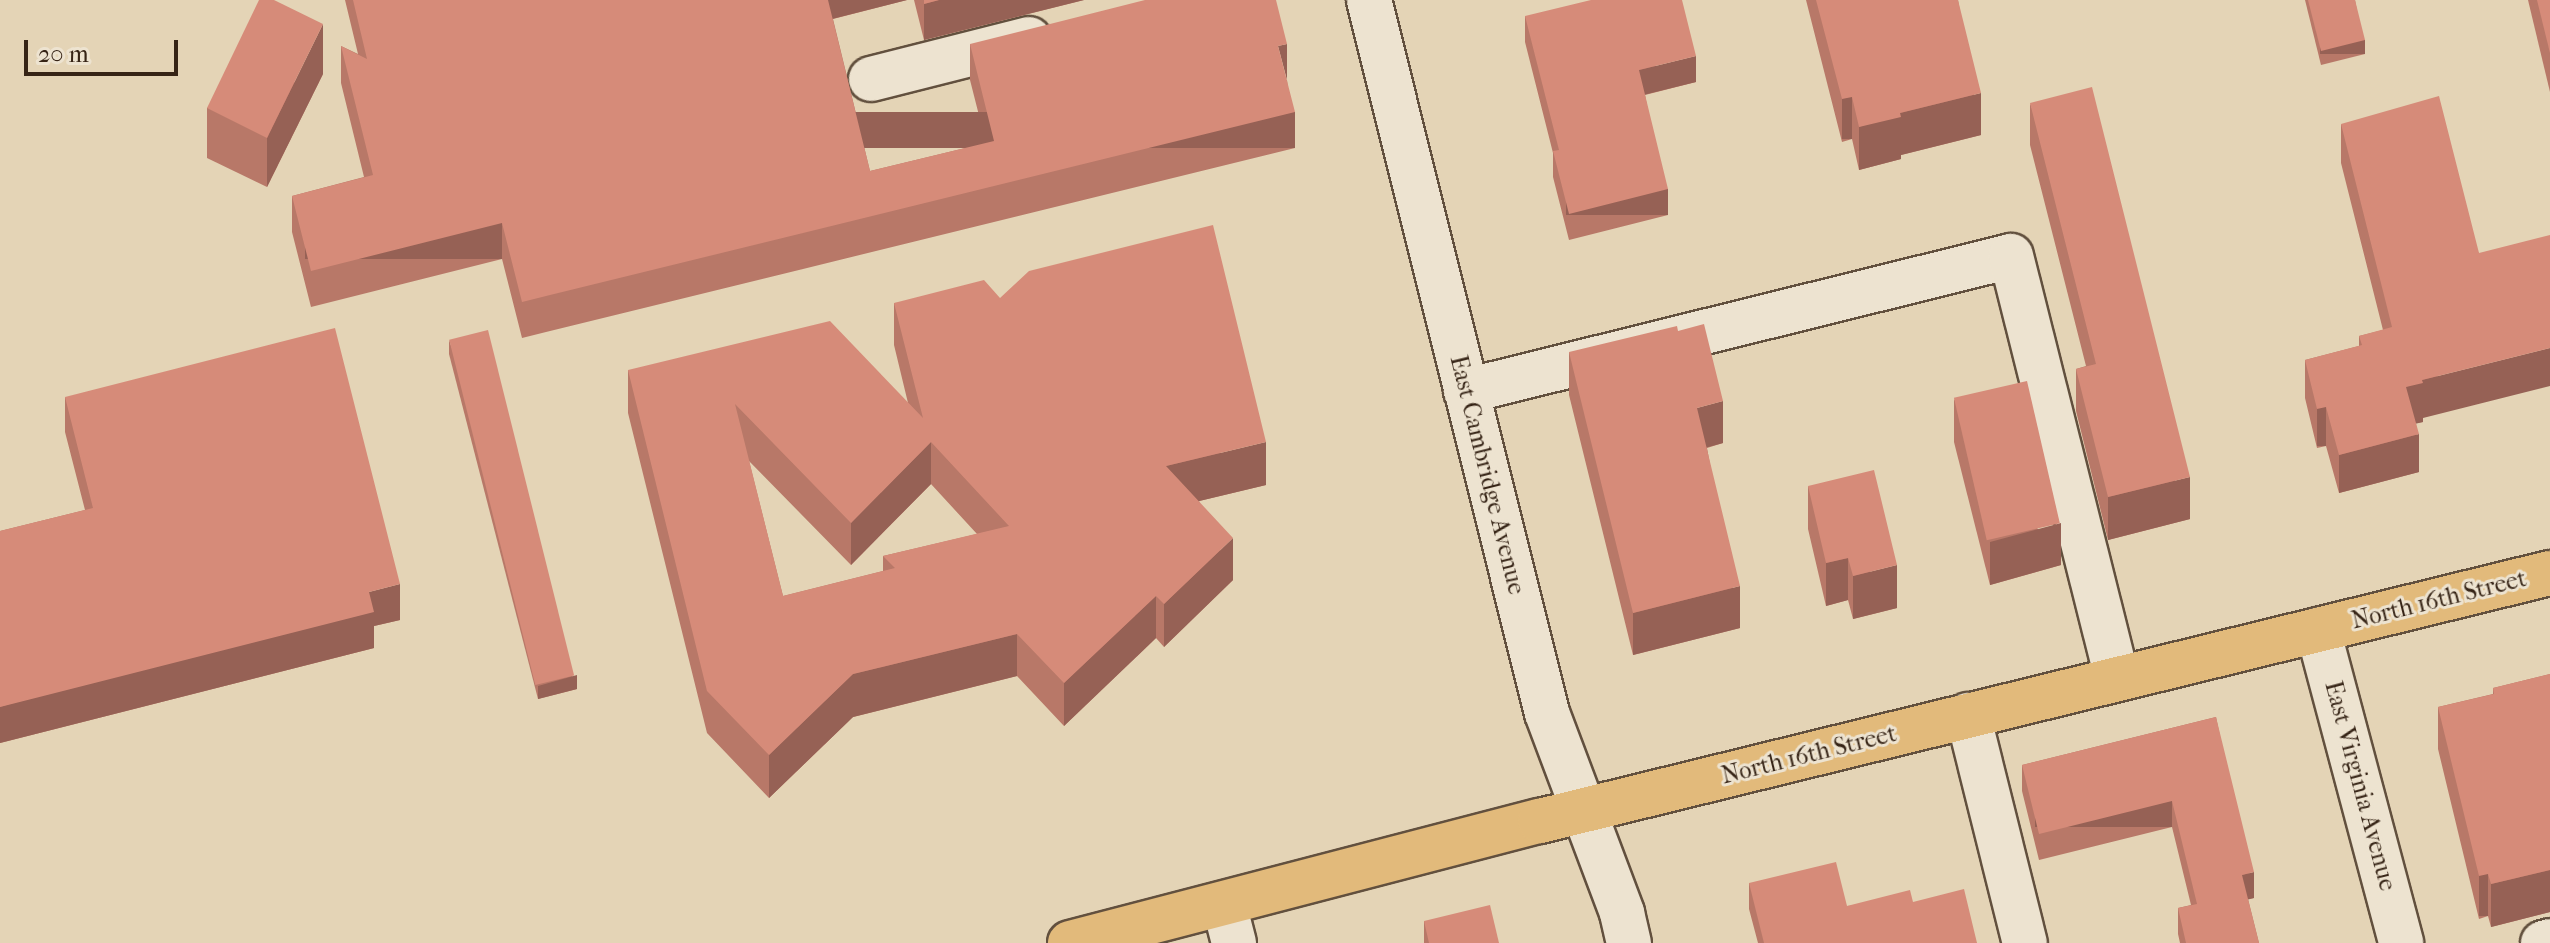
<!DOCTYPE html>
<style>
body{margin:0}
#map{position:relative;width:2550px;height:943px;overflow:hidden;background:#e4d4b6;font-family:"IM FELL French Canon",serif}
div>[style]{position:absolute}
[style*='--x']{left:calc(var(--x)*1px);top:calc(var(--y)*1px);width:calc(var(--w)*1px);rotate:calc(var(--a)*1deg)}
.roads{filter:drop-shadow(2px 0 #62503e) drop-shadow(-2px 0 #62503e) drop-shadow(0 2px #62503e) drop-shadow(0 -2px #62503e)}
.minor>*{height:44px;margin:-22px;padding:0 22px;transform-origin:22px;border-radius:22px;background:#ede3d0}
.major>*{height:44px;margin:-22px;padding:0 22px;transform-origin:22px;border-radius:22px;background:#e2ba7b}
.wall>*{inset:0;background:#b87868}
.shaded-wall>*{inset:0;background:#966155;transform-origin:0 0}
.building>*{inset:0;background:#d68b79;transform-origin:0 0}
span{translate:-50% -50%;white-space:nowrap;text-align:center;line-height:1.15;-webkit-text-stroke:6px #ede3d0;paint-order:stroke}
.street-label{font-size:24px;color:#362416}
.scale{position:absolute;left:24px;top:40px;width:154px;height:36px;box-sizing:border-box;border:4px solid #362416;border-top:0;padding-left:10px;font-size:24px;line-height:28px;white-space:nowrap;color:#362416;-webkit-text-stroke:6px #ede3d0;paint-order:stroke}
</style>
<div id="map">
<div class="roads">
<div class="minor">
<i style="--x:1369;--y:0;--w:735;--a:75.98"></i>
<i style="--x:1547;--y:713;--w:214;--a:69.4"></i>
<i style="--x:1622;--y:913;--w:31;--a:77"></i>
<i style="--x:871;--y:79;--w:163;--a:-14.2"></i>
<i style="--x:1466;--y:391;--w:561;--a:-13.91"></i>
<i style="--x:2011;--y:256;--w:436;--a:75.9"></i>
<i style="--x:2318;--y:630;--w:324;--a:75.1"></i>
<i style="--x:1968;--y:715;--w:235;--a:76"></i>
<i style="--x:1224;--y:904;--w:40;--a:75.6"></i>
<i style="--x:2543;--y:943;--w:7;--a:-16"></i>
</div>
<div class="major">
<i style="--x:1070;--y:943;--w:486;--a:-14.6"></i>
<i style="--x:1540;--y:821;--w:1040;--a:-13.8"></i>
</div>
</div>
<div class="wall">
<i style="clip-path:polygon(345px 0,907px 0,833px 19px,870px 171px,986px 143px,970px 80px,970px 44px,1287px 80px,1295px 148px,522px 338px,502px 259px,311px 307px,292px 232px,292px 196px,364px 177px,341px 83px,341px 46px,358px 54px)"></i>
<i style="clip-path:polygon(914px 0,1084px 0,924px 40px)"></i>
<i style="clip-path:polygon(1806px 0,1958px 0,1981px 135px,1901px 155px,1901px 159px,1859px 170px,1852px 139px,1842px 142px)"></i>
<i style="clip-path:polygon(2305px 0,2355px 0,2365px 54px,2321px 65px)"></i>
<i style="clip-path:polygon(2528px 0,2550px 0,2550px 92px)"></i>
<i style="clip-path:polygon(1525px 16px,1696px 82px,1645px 95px,1668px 215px,1569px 240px,1553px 177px,1553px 153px,1525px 42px)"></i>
<i style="clip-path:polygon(323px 74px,267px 187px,207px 158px,207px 108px)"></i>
<i style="clip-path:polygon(2030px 103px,2190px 519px,2108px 540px,2076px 411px,2076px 369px,2086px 366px,2030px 145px)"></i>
<i style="clip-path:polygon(2341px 124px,2479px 253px,2423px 418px,2423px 422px,2416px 423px,2419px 472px,2339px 493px,2326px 446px,2317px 448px,2305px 398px,2305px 360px,2359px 346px,2359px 336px,2383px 330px,2341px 163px)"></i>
<i style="clip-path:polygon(evenodd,1000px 298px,1266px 485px,1199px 501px,1233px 580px,1164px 647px,1156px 638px,1064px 726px,1017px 676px,853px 717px,769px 798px,707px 733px,628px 413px,628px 370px,908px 403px,894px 345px,894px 303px,1000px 298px,749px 461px,851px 565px,931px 484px,977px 534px,883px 556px,883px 571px,783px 596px,749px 461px)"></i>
<i style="clip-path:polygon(449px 340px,577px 689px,538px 699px,449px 354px)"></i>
<i style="clip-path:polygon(1569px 352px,1723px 443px,1707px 448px,1740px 628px,1633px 655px,1569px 395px)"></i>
<i style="clip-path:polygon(65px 397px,400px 620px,374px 626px,374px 648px,0 743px,0 531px,85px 510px,65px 432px)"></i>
<i style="clip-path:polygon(1954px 399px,2061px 565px,1990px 585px,1954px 442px)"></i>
<i style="clip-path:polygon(1808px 486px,1897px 608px,1853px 619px,1848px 600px,1826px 606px,1808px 529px)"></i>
<i style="clip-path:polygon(2550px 674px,2550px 912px,2491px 927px,2488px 916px,2479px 919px,2438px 749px,2438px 707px,2493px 694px,2493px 688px)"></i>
<i style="clip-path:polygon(2216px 717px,2254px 898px,2248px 899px,2259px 943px,2180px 943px,2178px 934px,2178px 908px,2191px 905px,2172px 827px,2039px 860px,2022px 791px,2022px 765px)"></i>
<i style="clip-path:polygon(1749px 883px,1847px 906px,1913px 902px,1977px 943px,1758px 943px,1749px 909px)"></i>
<i style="clip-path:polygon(1424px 921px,1499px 943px,1424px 943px)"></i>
</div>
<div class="shaded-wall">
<i style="clip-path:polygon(824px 0,907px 0,824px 21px)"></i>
<i style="clip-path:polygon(939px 0,1084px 0,924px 40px,924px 4px)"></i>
<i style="clip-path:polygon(323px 24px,323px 74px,267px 187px,267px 138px)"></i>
<i style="left:2365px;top:40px;width:14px;height:45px;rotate:90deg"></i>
<i style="clip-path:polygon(1287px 44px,1287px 80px,1278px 46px)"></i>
<i style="clip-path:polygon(1696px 56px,1696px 82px,1639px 96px,1639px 70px)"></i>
<i style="clip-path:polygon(1981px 93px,1981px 135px,1901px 155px,1901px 159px,1859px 170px,1859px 127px,1900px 113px)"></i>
<i style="left:1852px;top:97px;width:42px;height:10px;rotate:90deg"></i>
<i style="left:1295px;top:112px;width:36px;height:796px;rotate:90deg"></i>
<i style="left:1668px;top:189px;width:26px;height:102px;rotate:90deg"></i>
<i style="left:502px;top:223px;width:36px;height:197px;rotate:90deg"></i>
<i style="clip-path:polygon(2550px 348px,2550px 386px,2423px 418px,2423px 422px,2406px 426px,2406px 387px,2422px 380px)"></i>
<i style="clip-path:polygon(1723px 401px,1723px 443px,1697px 450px,1697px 408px)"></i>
<i style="left:2326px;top:407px;width:39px;height:9px;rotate:90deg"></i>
<i style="clip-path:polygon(2419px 434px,2419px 472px,2339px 493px,2339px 455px)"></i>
<i style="clip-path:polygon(931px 442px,931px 484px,851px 565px,851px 523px)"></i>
<i style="clip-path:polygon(1266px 442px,1266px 485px,1166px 509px,1166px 466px)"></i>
<i style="clip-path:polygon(2190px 477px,2190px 519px,2108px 540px,2108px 497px)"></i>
<i style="clip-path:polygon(2061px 523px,2061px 565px,1990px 585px,1990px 542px)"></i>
<i style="clip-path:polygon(1233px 538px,1233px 580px,1164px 647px,1164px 604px)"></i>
<i style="clip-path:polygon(1848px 558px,1848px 600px,1826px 606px,1826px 563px)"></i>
<i style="clip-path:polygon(1897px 565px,1897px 608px,1853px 619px,1853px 576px)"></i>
<i style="clip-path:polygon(400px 584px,400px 620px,374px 626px,374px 648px,0 743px,0 707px,369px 592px)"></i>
<i style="clip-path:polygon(1740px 586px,1740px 628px,1633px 655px,1633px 613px)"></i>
<i style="clip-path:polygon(1156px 596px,1156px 638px,1064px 726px,1064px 683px)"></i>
<i style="clip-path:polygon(1017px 634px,1017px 676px,853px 717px,769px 798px,769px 755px,853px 674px)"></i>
<i style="clip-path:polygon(577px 675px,577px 689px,538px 699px,538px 686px)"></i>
<i style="left:2172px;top:801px;width:26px;height:137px;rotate:90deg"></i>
<i style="clip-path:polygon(2550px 870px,2550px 912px,2491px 927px,2491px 884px)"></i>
<i style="clip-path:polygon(2254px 872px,2254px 898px,2242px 901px,2242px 875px)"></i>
<i style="left:2488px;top:874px;width:42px;height:9px;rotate:90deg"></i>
</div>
<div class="building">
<i style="clip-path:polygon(259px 0,274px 0,323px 24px,267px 138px,207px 108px)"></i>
<i style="clip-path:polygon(353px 0,828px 0,870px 171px,994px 141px,970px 44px,1145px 0,1276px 0,1287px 44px,1278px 46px,1295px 112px,522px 302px,502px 223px,311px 271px,292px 196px,373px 175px,341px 46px,367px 59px)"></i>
<i style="clip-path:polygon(924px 0,939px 0,924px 4px)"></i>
<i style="clip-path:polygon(1591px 0,1682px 0,1696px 56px,1639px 70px,1668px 189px,1569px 214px,1553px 151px,1559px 150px,1525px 16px)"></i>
<i style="clip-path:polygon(1816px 0,1958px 0,1981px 93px,1900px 113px,1901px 117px,1859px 127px,1852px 97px,1842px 99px)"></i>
<i style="clip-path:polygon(2308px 0,2355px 0,2365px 40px,2321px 51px)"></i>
<i style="clip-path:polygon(2537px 0,2550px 0,2550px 53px)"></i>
<i style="clip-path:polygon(2092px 87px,2190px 477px,2108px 497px,2076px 369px,2096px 364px,2030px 103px)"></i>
<i style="clip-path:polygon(2439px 96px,2479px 253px,2550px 235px,2550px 348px,2422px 380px,2423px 383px,2406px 387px,2419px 434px,2339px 455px,2326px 407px,2317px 409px,2305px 360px,2362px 345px,2359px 336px,2392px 327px,2341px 124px)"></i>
<i style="clip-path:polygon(evenodd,1213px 225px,1266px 442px,1166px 466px,1233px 538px,1164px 604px,1156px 596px,1064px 683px,1017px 634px,853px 674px,769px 755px,707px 691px,628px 370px,830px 321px,923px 418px,894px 303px,984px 280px,1000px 298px,1029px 271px,1213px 225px,735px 404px,851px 523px,931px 442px,1009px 526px,883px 556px,895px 568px,783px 596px,735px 404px)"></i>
<i style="clip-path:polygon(1704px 324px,1723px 401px,1697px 408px,1740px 586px,1633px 613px,1569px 352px,1677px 326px,1678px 331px)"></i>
<i style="clip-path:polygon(335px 328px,400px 584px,369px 592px,374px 612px,0 707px,0 531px,93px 508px,65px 397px)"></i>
<i style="left:488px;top:330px;width:356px;height:40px;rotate:76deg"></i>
<i style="left:2027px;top:381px;width:146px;height:75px;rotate:77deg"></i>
<i style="clip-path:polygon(1874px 470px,1897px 565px,1853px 576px,1848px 558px,1826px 563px,1808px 486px)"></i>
<i style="clip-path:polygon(2550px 674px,2550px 870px,2491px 884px,2488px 874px,2479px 876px,2438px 707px,2494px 694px,2493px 688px)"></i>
<i style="clip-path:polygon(2216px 717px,2254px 872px,2242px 875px,2259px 943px,2186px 943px,2178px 908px,2197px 904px,2172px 801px,2039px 834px,2022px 765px)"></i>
<i style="clip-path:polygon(1836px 862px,1847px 906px,1910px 890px,1913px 902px,1964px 889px,1977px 943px,1764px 943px,1749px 883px)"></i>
<i style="clip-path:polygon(1490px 905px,1499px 943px,1429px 943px,1424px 921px)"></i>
</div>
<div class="street-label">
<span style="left:1487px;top:475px;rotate:76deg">East Cambridge Avenue</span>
<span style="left:2439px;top:600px;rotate:-14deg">North 16th Street</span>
<span style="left:1809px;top:755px;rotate:-14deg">North 16th Street</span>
<span style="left:2360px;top:786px;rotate:75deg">East Virginia Avenue</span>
</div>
<div class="scale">20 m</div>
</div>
